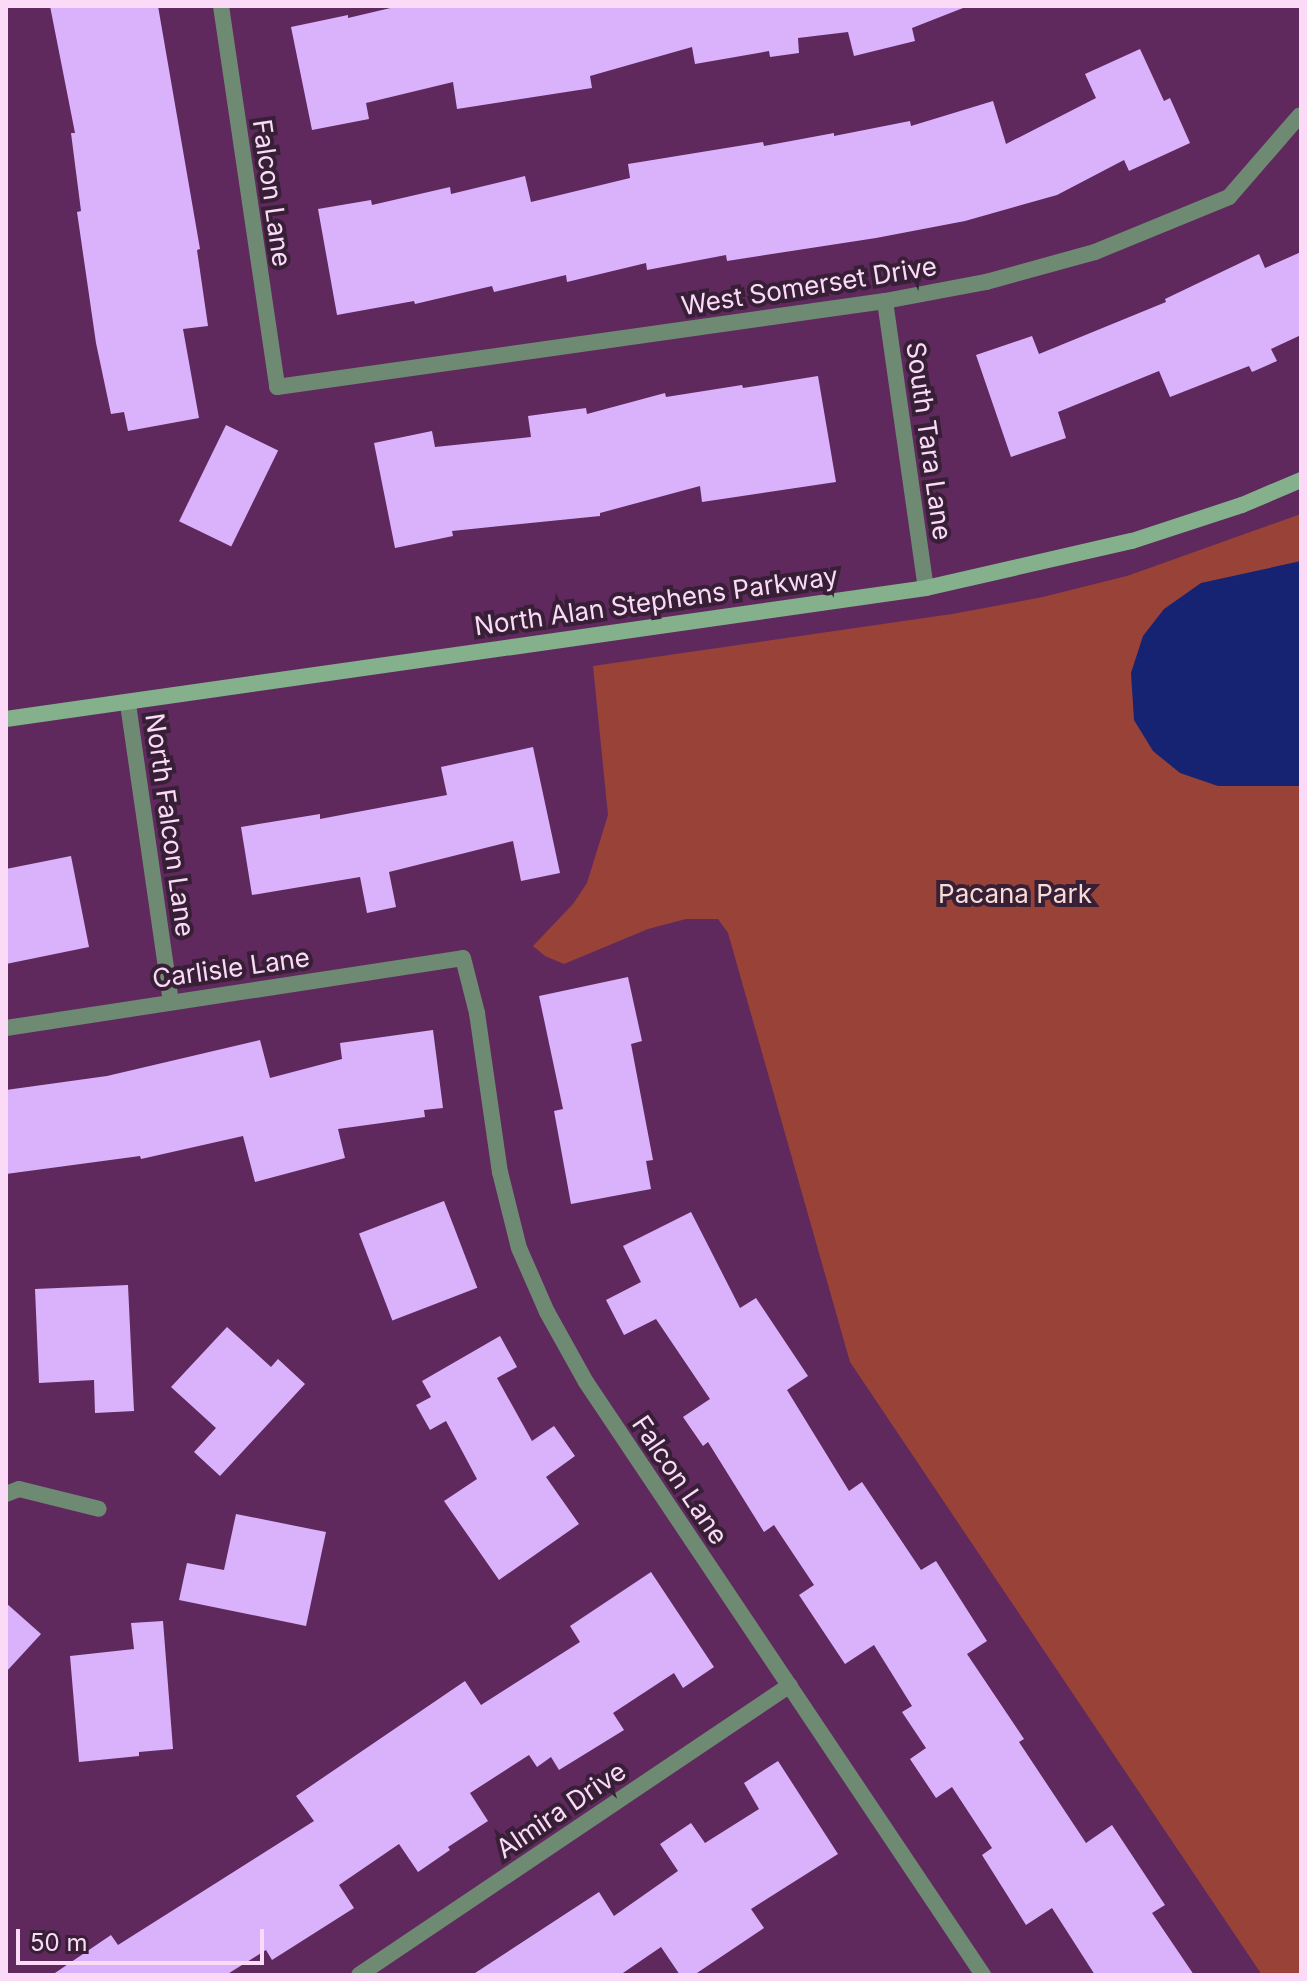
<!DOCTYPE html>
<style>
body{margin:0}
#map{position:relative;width:1307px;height:1981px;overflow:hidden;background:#60295e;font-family:Inter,sans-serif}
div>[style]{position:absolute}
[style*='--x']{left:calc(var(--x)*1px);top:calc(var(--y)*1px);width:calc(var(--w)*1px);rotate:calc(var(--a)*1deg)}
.green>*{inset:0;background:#984238}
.water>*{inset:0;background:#162272}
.building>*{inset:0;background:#dab2fc;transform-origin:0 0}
.street>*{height:16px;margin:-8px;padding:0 8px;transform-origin:8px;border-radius:8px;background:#6e8a72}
.secondary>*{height:16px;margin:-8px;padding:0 8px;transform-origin:8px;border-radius:8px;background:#84b18c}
span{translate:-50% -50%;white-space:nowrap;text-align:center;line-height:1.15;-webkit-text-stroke:8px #371f36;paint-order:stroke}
.street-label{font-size:26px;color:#fbdaf8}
.park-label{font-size:26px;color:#f9dbd6}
.frame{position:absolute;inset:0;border:8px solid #fbdaf8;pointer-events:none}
.scale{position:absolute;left:16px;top:1929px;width:248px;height:36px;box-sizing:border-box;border:4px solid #fbdaf8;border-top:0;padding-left:10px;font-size:24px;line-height:28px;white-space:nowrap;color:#fbdaf8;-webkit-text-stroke:6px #371f36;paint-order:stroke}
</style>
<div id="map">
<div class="green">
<i style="clip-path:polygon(1301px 514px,1301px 1975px,1262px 1975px,850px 1362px,728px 933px,718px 919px,686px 919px,648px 929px,564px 964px,545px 956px,533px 946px,573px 904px,587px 883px,608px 815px,593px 666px,952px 614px,1043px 597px,1127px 576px)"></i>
</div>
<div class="water">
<i style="clip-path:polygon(1301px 561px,1301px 786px,1218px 786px,1180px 773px,1153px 751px,1134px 720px,1131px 673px,1143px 636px,1164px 609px,1201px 583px)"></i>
</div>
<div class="building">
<i style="clip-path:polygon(50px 6px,158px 6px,200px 249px,197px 250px,208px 326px,183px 329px,199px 418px,128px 431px,124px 412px,111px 414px,96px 343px,77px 212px,81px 211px,71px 133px,75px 133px)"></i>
<i style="clip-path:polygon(399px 6px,962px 6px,963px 8px,912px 28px,915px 41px,854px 56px,848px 32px,798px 38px,799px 53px,770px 57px,769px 51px,695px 64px,692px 47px,590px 76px,592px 88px,457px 109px,453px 82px,366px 103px,369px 119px,312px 130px,291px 27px,348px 15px,348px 18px)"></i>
<i style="clip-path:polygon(1140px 49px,1164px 101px,1170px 98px,1190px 143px,1129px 171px,1124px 160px,1057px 195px,965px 221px,876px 238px,727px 261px,726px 255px,647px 270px,646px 263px,567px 282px,566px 275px,494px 292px,492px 286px,415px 304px,414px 301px,337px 315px,318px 209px,371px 200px,372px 205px,450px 187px,451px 194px,525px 176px,531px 202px,630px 178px,628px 164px,763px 142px,764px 146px,834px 133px,834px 136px,910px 121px,911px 126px,993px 101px,1006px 144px,1096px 98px,1085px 74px)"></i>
<i style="clip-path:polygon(1301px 252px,1301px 335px,1271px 349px,1277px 361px,1252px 372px,1249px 366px,1170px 397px,1159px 371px,1058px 412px,1066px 438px,1011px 457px,976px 355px,1032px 336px,1039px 354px,1166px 302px,1165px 299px,1259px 254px,1265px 268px)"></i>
<i style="clip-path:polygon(818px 376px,836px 482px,702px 502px,700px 486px,600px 513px,600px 516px,452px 531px,453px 536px,395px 548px,374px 443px,432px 431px,435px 447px,531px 437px,528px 416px,586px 408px,587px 414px,665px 393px,666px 397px,742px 385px,743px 388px)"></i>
<i style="left:226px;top:425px;width:58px;height:107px;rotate:26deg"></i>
<i style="clip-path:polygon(533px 747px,560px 873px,521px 881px,513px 841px,389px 872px,396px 907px,367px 913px,360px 877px,252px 895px,241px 827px,320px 814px,320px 819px,447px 795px,441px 767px)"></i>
<i style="clip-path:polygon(71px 856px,89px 947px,6px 964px,6px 869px)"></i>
<i style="clip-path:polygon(628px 977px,642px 1041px,631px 1044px,653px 1160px,646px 1161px,651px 1189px,571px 1204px,554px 1111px,563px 1109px,539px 996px)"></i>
<i style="clip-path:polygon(433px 1030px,443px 1108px,424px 1110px,425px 1117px,338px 1129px,345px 1158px,255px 1182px,243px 1136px,141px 1159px,140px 1156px,6px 1174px,6px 1090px,107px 1076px,260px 1040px,270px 1078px,342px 1059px,340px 1043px)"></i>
<i style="left:444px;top:1201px;width:93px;height:91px;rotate:69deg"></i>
<i style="clip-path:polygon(691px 1212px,740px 1308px,756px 1298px,808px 1376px,787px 1390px,849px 1491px,862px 1482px,921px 1570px,936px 1561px,987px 1641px,967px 1654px,1024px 1739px,1019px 1742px,1086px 1843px,1112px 1825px,1165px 1905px,1152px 1913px,1194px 1975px,1095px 1975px,1052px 1908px,1026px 1925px,982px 1855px,992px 1848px,952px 1787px,936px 1798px,910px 1759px,926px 1748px,902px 1712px,912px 1706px,874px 1645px,845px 1664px,799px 1595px,814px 1585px,774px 1525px,764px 1532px,708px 1442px,703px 1446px,683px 1417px,710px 1399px,656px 1319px,624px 1335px,606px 1300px,641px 1282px,623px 1246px)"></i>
<i style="clip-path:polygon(128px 1285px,134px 1411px,95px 1413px,94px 1380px,39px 1383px,35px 1289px)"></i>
<i style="clip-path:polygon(227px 1327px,271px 1367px,278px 1359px,305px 1384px,220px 1476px,194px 1452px,216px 1428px,171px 1387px)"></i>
<i style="clip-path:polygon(500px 1336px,517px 1367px,497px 1378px,532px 1441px,554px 1426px,575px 1456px,546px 1477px,579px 1524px,499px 1580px,444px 1501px,477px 1479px,446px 1421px,430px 1430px,416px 1405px,431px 1397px,422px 1381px)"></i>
<i style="clip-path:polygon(236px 1514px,326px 1532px,306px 1626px,179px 1600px,187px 1563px,224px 1570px)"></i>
<i style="clip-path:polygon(651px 1572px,714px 1667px,683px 1688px,674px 1673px,613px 1713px,624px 1730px,559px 1770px,551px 1757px,537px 1767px,529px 1755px,470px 1793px,488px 1821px,448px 1847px,450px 1850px,418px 1872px,399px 1844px,339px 1885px,354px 1908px,272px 1960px,266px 1950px,226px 1975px,52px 1975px,111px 1935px,118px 1945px,314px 1821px,296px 1796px,465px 1681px,481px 1705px,580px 1642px,570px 1626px)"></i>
<i style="clip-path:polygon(6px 1603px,41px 1634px,6px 1672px)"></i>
<i style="clip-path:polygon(163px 1621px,173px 1749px,139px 1752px,139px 1756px,79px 1762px,70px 1656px,134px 1649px,131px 1623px)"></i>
<i style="clip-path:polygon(778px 1761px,838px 1854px,751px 1909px,764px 1928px,694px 1975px,680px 1975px,661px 1947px,620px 1975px,472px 1975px,599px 1892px,614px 1916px,678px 1871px,660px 1844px,691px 1823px,705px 1843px,759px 1809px,744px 1783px)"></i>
</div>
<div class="street">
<i style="--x:221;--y:6;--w:385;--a:81.6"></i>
<i style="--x:277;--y:387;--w:614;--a:-8.05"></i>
<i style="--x:885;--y:301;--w:103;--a:-10.7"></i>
<i style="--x:986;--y:282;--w:113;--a:-15.4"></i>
<i style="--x:1095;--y:252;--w:145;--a:-22.3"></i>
<i style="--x:1229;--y:197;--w:108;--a:-49.1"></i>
<i style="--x:885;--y:301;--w:290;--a:81.9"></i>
<i style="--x:128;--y:704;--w:300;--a:81.8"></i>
<i style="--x:6;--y:1028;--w:462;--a:-8.7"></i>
<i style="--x:463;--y:958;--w:57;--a:75.7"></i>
<i style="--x:477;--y:1013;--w:161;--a:81.8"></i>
<i style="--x:500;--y:1172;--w:78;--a:76"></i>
<i style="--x:519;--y:1248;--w:70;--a:66.4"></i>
<i style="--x:547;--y:1312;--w:80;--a:60.9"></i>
<i style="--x:586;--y:1382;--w:714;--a:56.2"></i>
<i style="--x:6;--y:1494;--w:14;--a:-21"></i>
<i style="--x:19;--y:1489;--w:82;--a:14"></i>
<i style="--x:359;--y:1975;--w:519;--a:-33.93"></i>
</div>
<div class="secondary">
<i style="--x:6;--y:719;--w:929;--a:-8.1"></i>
<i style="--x:926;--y:588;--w:211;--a:-12.9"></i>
<i style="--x:1132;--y:541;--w:116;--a:-18.1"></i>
<i style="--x:1242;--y:505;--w:64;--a:-23"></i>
</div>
<div class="street-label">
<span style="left:272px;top:193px;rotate:82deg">Falcon Lane</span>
<span style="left:809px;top:286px;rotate:-9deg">West Somerset Drive</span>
<span style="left:929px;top:441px;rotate:82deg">South Tara Lane</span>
<span style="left:656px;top:601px;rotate:-8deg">North Alan Stephens Parkway</span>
<span style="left:170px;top:825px;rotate:82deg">North Falcon Lane</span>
<span style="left:231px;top:968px;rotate:-8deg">Carlisle Lane</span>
<span style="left:680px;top:1480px;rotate:56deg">Falcon Lane</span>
<span style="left:561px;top:1810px;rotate:-34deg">Almira Drive</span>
</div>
<div class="park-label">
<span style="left:1015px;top:894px">Pacana Park</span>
</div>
<div class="frame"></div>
<div class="scale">50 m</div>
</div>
